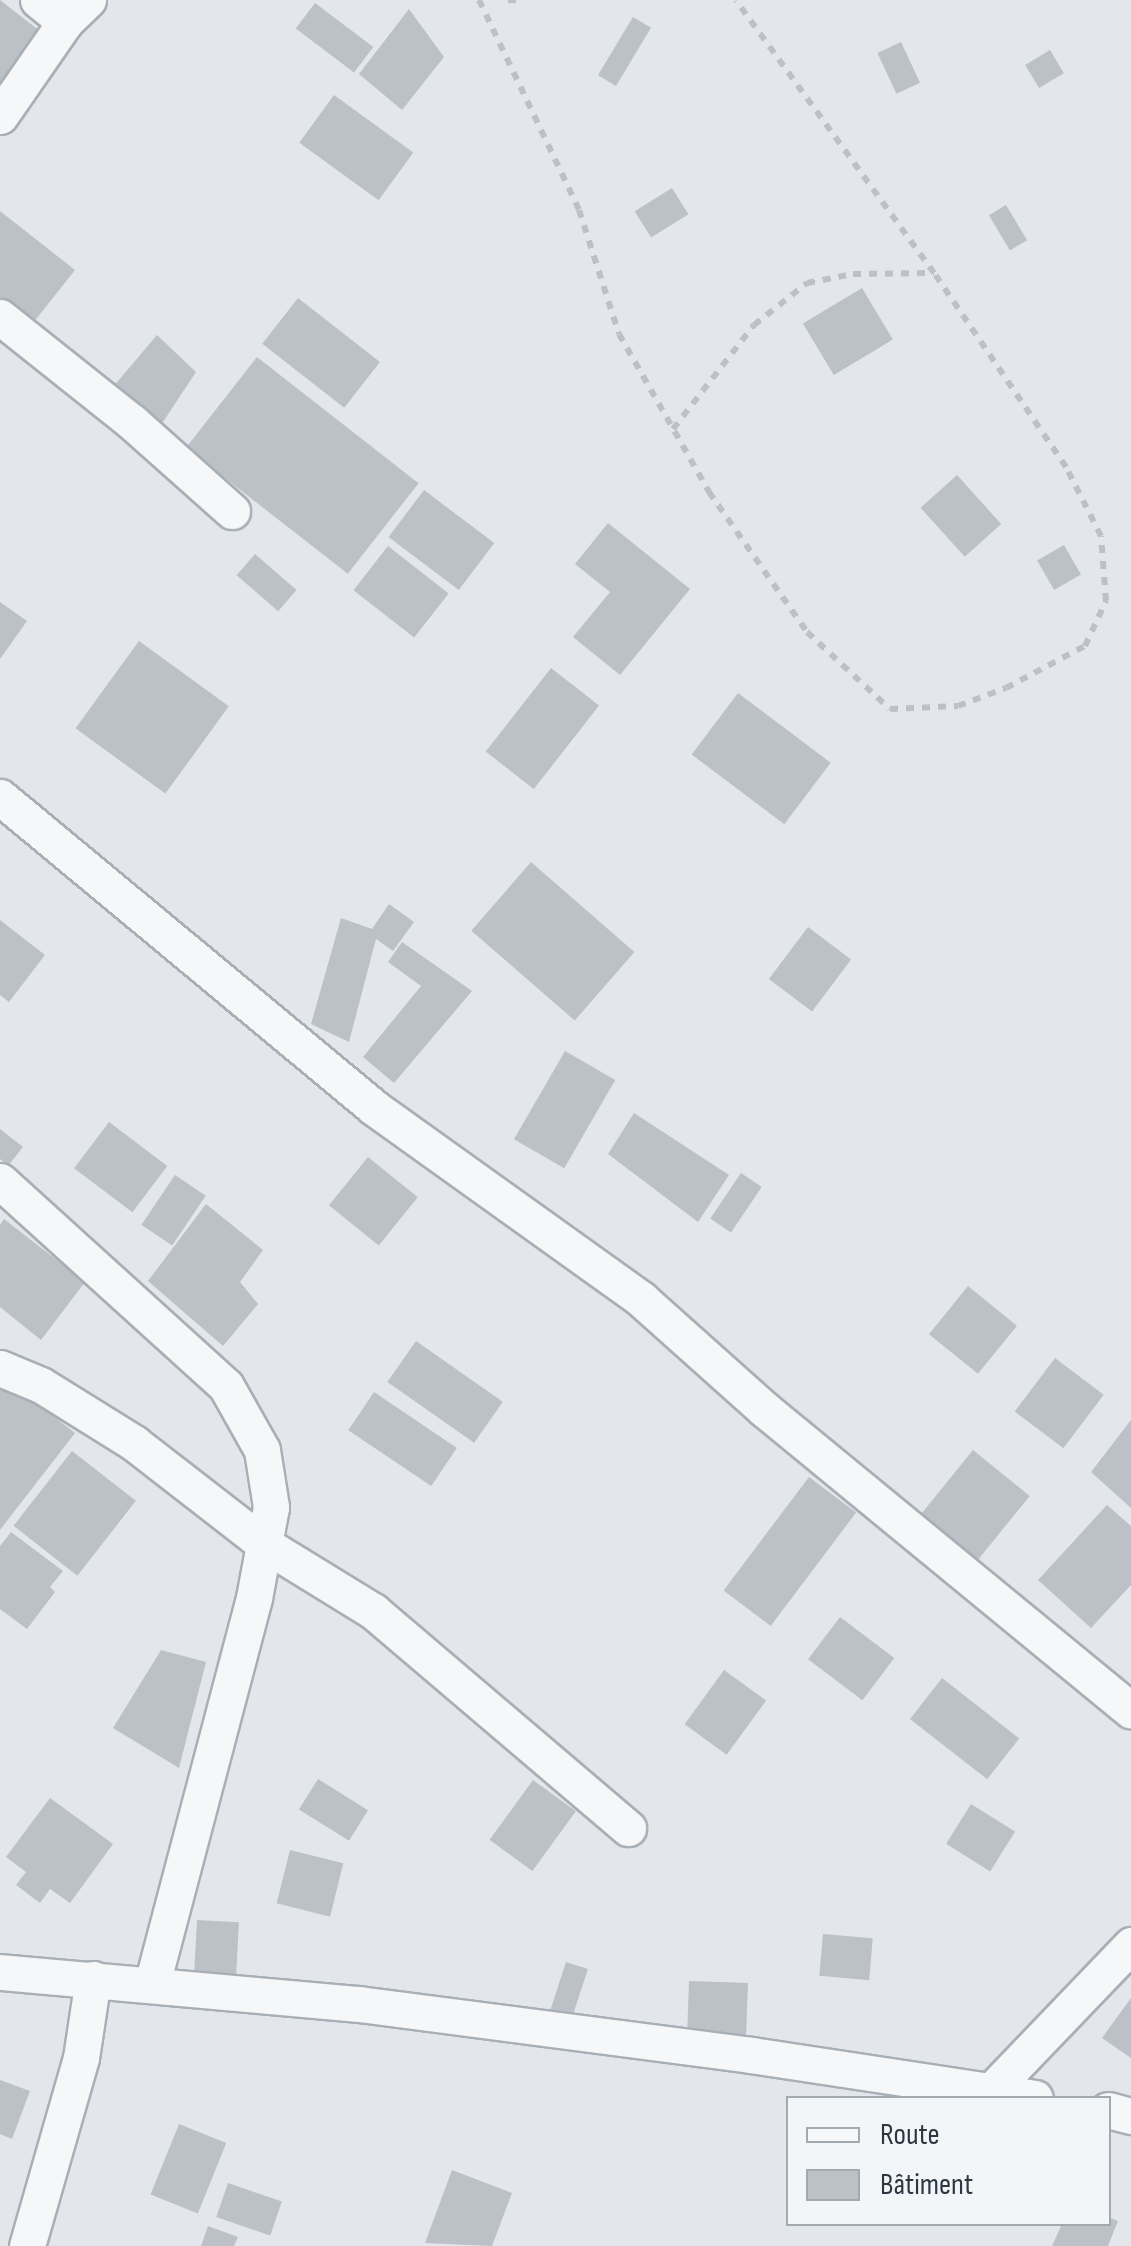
<!DOCTYPE html>
<meta charset="utf-8">
<style>
body{margin:0}
#map{position:relative;width:1131px;height:2246px;overflow:hidden;background:#e3e7eb;font-family:"Sofia Sans Condensed",sans-serif}
div>[style]{position:absolute}
[style*='--x']{left:calc(var(--x)*1px);top:calc(var(--y)*1px);width:calc(var(--w)*1px);rotate:calc(var(--a)*1deg)}
.building>*{inset:0;background:#bbc1c7;transform-origin:0 0}
.path>*{height:6px;margin-top:-3px;transform-origin:0;background:repeating-linear-gradient(90deg,#bdc1c6 0 8px,transparent 0 16px)}
.roads{filter:drop-shadow(2px 0 #a8afb5) drop-shadow(-2px 0 #a8afb5) drop-shadow(0 2px #a8afb5) drop-shadow(0 -2px #a8afb5)}
.street>*{height:35px;margin:-17.5px;padding:0 17.5px;transform-origin:17.5px;border-radius:17.5px;background:#f6f7f9}
span{translate:-50% -50%;white-space:nowrap;text-align:center;line-height:1.15;-webkit-text-stroke:8px #f3f6f8;paint-order:stroke}
.legend{position:absolute;left:786px;top:2096px;width:325px;height:130px;box-sizing:border-box;background:#f3f6f8;border:2px solid #a3aaaf;margin:0;padding:12px 18px;list-style:none;font-size:30px;color:#2c3742}
.legend li{display:flex;align-items:center;gap:20px;height:50px}
.legend b{width:50px;border:2px solid #a3aaaf}
</style>
<div id="map">
<div class="building">
<i style="clip-path:polygon(0 0,45px 35px,0 94px)"></i>
<i style="left:315px;top:3px;width:73px;height:32px;rotate:37deg"></i>
<i style="clip-path:polygon(409px 9px,444px 57px,402px 110px,359px 74px)"></i>
<i style="left:633px;top:17px;width:21px;height:68px;rotate:31deg"></i>
<i style="left:901px;top:42px;width:45px;height:26px;rotate:65deg"></i>
<i style="left:1050px;top:50px;width:27px;height:29px;rotate:59deg"></i>
<i style="left:334px;top:95px;width:98px;height:59px;rotate:36deg"></i>
<i style="left:672px;top:188px;width:31px;height:44px;rotate:58deg"></i>
<i style="left:1006px;top:205px;width:41px;height:20px;rotate:59deg"></i>
<i style="clip-path:polygon(0 211px,75px 270px,33px 323px,0 297px)"></i>
<i style="left:862px;top:288px;width:60px;height:69px;rotate:59deg"></i>
<i style="left:298px;top:298px;width:104px;height:58px;rotate:38deg"></i>
<i style="clip-path:polygon(157px 335px,196px 372px,157px 431px,107px 394px)"></i>
<i style="left:257px;top:357px;width:205px;height:115px;rotate:38deg"></i>
<i style="left:957px;top:475px;width:66px;height:49px;rotate:48deg"></i>
<i style="left:424px;top:490px;width:88px;height:59px;rotate:37deg"></i>
<i style="clip-path:polygon(608px 523px,690px 589px,620px 675px,573px 637px,610px 592px,575px 564px)"></i>
<i style="left:1064px;top:545px;width:34px;height:31px;rotate:60deg"></i>
<i style="left:388px;top:546px;width:77px;height:56px;rotate:38deg"></i>
<i style="left:255px;top:554px;width:55px;height:28px;rotate:41deg"></i>
<i style="clip-path:polygon(0 602px,27px 621px,0 659px)"></i>
<i style="left:139px;top:641px;width:111px;height:108px;rotate:36deg"></i>
<i style="left:551px;top:668px;width:61px;height:106px;rotate:38deg"></i>
<i style="left:738px;top:693px;width:116px;height:77px;rotate:37deg"></i>
<i style="left:531px;top:862px;width:137px;height:91px;rotate:41deg"></i>
<i style="clip-path:polygon(389px 904px,414px 922px,393px 951px,376px 939px,349px 1042px,311px 1024px,341px 918px,372px 929px)"></i>
<i style="clip-path:polygon(0 920px,45px 955px,9px 1002px,0 995px)"></i>
<i style="left:808px;top:927px;width:54px;height:65px;rotate:37deg"></i>
<i style="clip-path:polygon(402px 942px,472px 991px,394px 1083px,363px 1057px,421px 986px,388px 962px)"></i>
<i style="left:565px;top:1051px;width:58px;height:102px;rotate:30deg"></i>
<i style="clip-path:polygon(634px 1113px,729px 1175px,698px 1222px,608px 1154px)"></i>
<i style="left:109px;top:1122px;width:73px;height:58px;rotate:37deg"></i>
<i style="clip-path:polygon(0 1129px,23px 1147px,8px 1166px,0 1159px)"></i>
<i style="left:368px;top:1157px;width:64px;height:62px;rotate:39deg"></i>
<i style="left:741px;top:1173px;width:25px;height:55px;rotate:34deg"></i>
<i style="left:175px;top:1175px;width:37px;height:60px;rotate:34deg"></i>
<i style="clip-path:polygon(206px 1204px,263px 1250px,240px 1282px,258px 1304px,223px 1346px,148px 1281px)"></i>
<i style="clip-path:polygon(4px 1219px,85px 1282px,41px 1340px,0 1307px,0 1225px)"></i>
<i style="left:968px;top:1286px;width:63px;height:62px;rotate:39deg"></i>
<i style="left:416px;top:1341px;width:106px;height:50px;rotate:35deg"></i>
<i style="left:1055px;top:1358px;width:61px;height:67px;rotate:37deg"></i>
<i style="clip-path:polygon(0 1375px,75px 1433px,0 1530px)"></i>
<i style="left:374px;top:1392px;width:100px;height:46px;rotate:34deg"></i>
<i style="clip-path:polygon(1131px 1420px,1131px 1508px,1091px 1472px)"></i>
<i style="left:973px;top:1450px;width:73px;height:86px;rotate:39deg"></i>
<i style="left:72px;top:1451px;width:81px;height:95px;rotate:38deg"></i>
<i style="left:809px;top:1477px;width:59px;height:142px;rotate:37deg"></i>
<i style="clip-path:polygon(1107px 1505px,1131px 1526px,1131px 1585px,1091px 1628px,1038px 1580px)"></i>
<i style="clip-path:polygon(11px 1532px,63px 1571px,50px 1587px,55px 1592px,27px 1629px,0 1609px,0 1546px)"></i>
<i style="left:840px;top:1617px;width:68px;height:53px;rotate:37deg"></i>
<i style="clip-path:polygon(161px 1650px,206px 1662px,179px 1768px,113px 1728px)"></i>
<i style="left:724px;top:1670px;width:52px;height:67px;rotate:36deg"></i>
<i style="left:942px;top:1678px;width:98px;height:52px;rotate:38deg"></i>
<i style="left:318px;top:1779px;width:59px;height:36px;rotate:32deg"></i>
<i style="left:533px;top:1780px;width:53px;height:74px;rotate:36deg"></i>
<i style="clip-path:polygon(50px 1798px,113px 1844px,70px 1903px,50px 1889px,40px 1903px,16px 1885px,26px 1872px,6px 1857px)"></i>
<i style="left:971px;top:1804px;width:52px;height:47px;rotate:32deg"></i>
<i style="left:290px;top:1850px;width:55px;height:55px;rotate:14deg"></i>
<i style="left:197px;top:1920px;width:42px;height:64px;rotate:3deg"></i>
<i style="left:823px;top:1934px;width:50px;height:42px;rotate:5deg"></i>
<i style="left:566px;top:1962px;width:23px;height:61px;rotate:18deg"></i>
<i style="left:689px;top:1981px;width:59px;height:54px;rotate:2deg"></i>
<i style="clip-path:polygon(1131px 1998px,1131px 2058px,1102px 2038px)"></i>
<i style="clip-path:polygon(0 2080px,30px 2091px,12px 2139px,0 2134px)"></i>
<i style="left:179px;top:2124px;width:51px;height:76px;rotate:22deg"></i>
<i style="clip-path:polygon(452px 2170px,512px 2193px,492px 2246px,425px 2243px)"></i>
<i style="left:228px;top:2183px;width:57px;height:36px;rotate:19deg"></i>
<i style="clip-path:polygon(1108px 2217px,1118px 2221px,1108px 2246px,1052px 2246px,1062px 2224px,1108px 2224px)"></i>
<i style="clip-path:polygon(208px 2226px,238px 2237px,234px 2246px,201px 2246px)"></i>
</div>
<div class="path">
<i style="--x:479;--y:0;--w:233;--a:64.5"></i>
<i style="--x:579;--y:210;--w:130;--a:72.1"></i>
<i style="--x:619;--y:334;--w:182;--a:60.3"></i>
<i style="--x:709;--y:492;--w:171;--a:55"></i>
<i style="--x:807;--y:632;--w:113;--a:42.9"></i>
<i style="--x:890;--y:709;--w:68;--a:-2.5"></i>
<i style="--x:958;--y:706;--w:51;--a:-20.6"></i>
<i style="--x:1006;--y:688;--w:89;--a:-28"></i>
<i style="--x:1085;--y:646;--w:50;--a:-65"></i>
<i style="--x:1106;--y:601;--w:65;--a:-94.4"></i>
<i style="--x:1101;--y:536;--w:77;--a:-116.9"></i>
<i style="--x:1066;--y:467;--w:235;--a:-124.2"></i>
<i style="--x:934;--y:273;--w:337;--a:-126"></i>
<i style="--x:508;--y:0;--w:12;--a:0"></i>
<i style="--x:673;--y:429;--w:132;--a:-52.1"></i>
<i style="--x:754;--y:325;--w:68;--a:-38.4"></i>
<i style="--x:807;--y:283;--w:47;--a:-11.1"></i>
<i style="--x:853;--y:274;--w:81;--a:-0.7"></i>
</div>
<div class="roads">
<div class="street">
<i style="--x:38;--y:0;--w:35;--a:39"></i>
<i style="--x:0;--y:116;--w:114;--a:-55.3"></i>
<i style="--x:65;--y:22;--w:32;--a:-44"></i>
<i style="--x:0;--y:317;--w:169;--a:38.5"></i>
<i style="--x:132;--y:422;--w:134;--a:41.7"></i>
<i style="--x:0;--y:797;--w:485;--a:39.7"></i>
<i style="--x:373;--y:1107;--w:330;--a:35.6"></i>
<i style="--x:641;--y:1299;--w:165;--a:41.8"></i>
<i style="--x:764;--y:1409;--w:475;--a:39.4"></i>
<i style="--x:0;--y:1181;--w:305;--a:42.2"></i>
<i style="--x:226;--y:1386;--w:73;--a:60.6"></i>
<i style="--x:262;--y:1450;--w:58;--a:81"></i>
<i style="--x:271;--y:1507;--w:93;--a:100.6"></i>
<i style="--x:254;--y:1598;--w:400;--a:104.8"></i>
<i style="--x:0;--y:1368;--w:44;--a:22.5"></i>
<i style="--x:41;--y:1385;--w:110;--a:31.9"></i>
<i style="--x:134;--y:1443;--w:165;--a:37.8"></i>
<i style="--x:264;--y:1544;--w:128;--a:31.6"></i>
<i style="--x:373;--y:1611;--w:335;--a:40.4"></i>
<i style="--x:0;--y:1972;--w:360;--a:5.1"></i>
<i style="--x:359;--y:2004;--w:395;--a:7.4"></i>
<i style="--x:751;--y:2055;--w:287;--a:8.6"></i>
<i style="--x:990;--y:2092;--w:204;--a:-46.2"></i>
<i style="--x:1108;--y:2110;--w:24;--a:15"></i>
<i style="--x:27;--y:2246;--w:196;--a:-74"></i>
<i style="--x:81;--y:2058;--w:80;--a:-81.4"></i>
</div>
</div>
<ul class="legend">
<li><b style="height:12px;background:#f6f7f9"></b>Route</li>
<li><b style="height:28px;background:#bbc1c7"></b>Bâtiment</li>
</ul>
</div>
